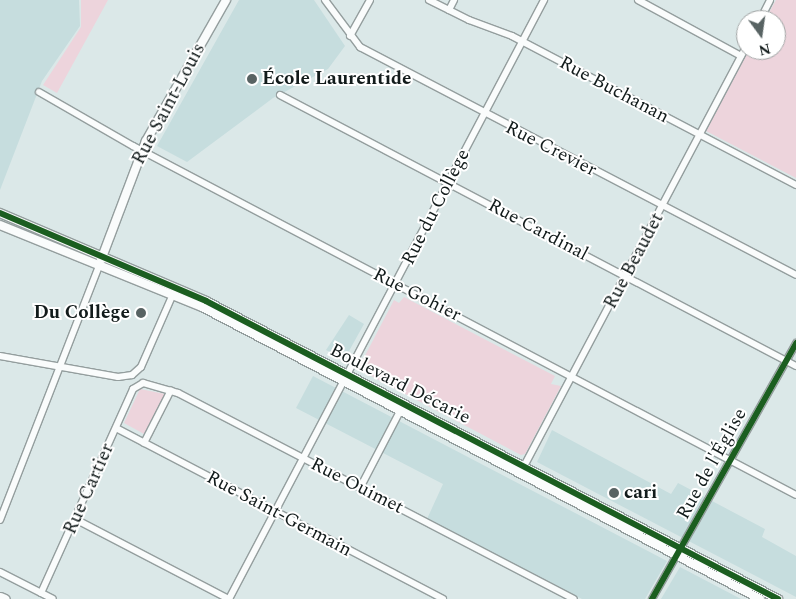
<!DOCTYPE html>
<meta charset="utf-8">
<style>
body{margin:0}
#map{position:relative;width:796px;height:599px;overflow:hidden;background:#dbe8e8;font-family:Spectral,serif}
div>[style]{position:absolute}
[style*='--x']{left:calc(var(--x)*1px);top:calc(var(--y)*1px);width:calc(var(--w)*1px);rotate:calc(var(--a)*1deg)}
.built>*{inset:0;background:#c6ddde}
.green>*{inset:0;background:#edd4dc}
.roads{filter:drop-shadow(1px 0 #949e9e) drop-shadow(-1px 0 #949e9e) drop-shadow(0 1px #949e9e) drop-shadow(0 -1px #949e9e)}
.minor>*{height:6px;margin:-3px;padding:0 3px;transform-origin:3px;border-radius:3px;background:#fafcfc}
.tertiary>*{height:8px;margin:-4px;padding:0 4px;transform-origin:4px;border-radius:4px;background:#fafcfc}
.secondary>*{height:9px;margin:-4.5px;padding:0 4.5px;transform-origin:4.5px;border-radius:4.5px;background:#fafcfc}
.cycleway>*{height:6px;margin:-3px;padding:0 3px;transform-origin:3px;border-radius:3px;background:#1b5e20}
.dots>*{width:14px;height:14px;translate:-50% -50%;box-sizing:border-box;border:2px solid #fff;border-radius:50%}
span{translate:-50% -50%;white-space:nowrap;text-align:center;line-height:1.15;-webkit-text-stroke:4px #fff;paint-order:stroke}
.poi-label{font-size:19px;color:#121b1b;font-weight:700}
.left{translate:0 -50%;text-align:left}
.right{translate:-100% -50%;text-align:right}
.street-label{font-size:19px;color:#121b1b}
.north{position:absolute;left:736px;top:10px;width:50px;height:50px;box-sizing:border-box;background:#fff;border:1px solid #a0a4a4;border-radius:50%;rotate:166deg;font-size:14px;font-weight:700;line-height:20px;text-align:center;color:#121b1b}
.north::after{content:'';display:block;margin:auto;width:18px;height:22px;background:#586363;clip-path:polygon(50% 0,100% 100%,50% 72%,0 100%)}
</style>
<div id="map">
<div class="built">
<i style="clip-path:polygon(0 0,79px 0,80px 26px,42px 81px,0 190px)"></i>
<i style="clip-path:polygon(239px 0,314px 0,345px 46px,328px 69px,273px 98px,187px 162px,157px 146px)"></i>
<i style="clip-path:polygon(349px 315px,364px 324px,344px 360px,326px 350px)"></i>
<i style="clip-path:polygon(313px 376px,667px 561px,645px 599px,582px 599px,537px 576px,535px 579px,427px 519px,443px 484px,296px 408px)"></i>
<i style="clip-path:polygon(552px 430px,671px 494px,678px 483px,765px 529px,762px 537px,796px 556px,796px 597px,537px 462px)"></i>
<i style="clip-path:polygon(680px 567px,741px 599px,661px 599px)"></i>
</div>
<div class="green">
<i style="clip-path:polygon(81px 0,108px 0,57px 93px,43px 85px,81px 27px)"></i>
<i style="clip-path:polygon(776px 0,796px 0,796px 178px,706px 131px,749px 50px,776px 50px,776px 20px,765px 20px)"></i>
<i style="clip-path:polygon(404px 297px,555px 376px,551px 384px,561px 386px,525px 454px,521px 455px,358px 369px,394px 300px,399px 303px)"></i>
<i style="clip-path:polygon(140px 389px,165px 394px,144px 434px,124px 423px)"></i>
</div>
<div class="roads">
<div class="minor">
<i style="--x:325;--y:0;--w:59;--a:53.3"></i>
<i style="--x:360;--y:47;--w:492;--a:27.6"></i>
<i style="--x:429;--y:0;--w:45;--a:26.6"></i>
<i style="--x:469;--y:20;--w:46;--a:20.4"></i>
<i style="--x:512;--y:36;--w:321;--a:27.7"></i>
<i style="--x:638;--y:0;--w:117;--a:28.5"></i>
<i style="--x:449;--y:10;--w:11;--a:-63"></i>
<i style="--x:760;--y:20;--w:22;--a:-63"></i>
<i style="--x:350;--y:36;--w:41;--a:-60.9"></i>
<i style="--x:39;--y:92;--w:108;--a:29.9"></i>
<i style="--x:133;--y:146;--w:749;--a:27.76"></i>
<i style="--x:280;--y:95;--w:583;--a:27.71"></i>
<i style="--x:0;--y:356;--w:120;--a:10.1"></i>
<i style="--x:118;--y:377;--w:14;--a:-8"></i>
<i style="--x:132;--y:375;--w:12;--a:-42"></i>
<i style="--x:141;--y:367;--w:82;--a:-66.3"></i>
<i style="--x:116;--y:428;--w:369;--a:27.6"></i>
<i style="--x:144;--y:443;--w:59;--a:-63"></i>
<i style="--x:522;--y:470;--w:479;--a:-62.1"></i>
<i style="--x:360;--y:488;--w:87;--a:-62.5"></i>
<i style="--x:75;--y:519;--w:174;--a:27.5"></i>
<i style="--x:0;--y:520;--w:273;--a:-68.7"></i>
<i style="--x:0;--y:572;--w:59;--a:27"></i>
<i style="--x:41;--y:593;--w:224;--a:-65.7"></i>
<i style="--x:133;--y:389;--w:12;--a:-31"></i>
<i style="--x:143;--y:383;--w:36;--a:16"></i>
<i style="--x:178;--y:393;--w:446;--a:27.5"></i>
<i style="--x:229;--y:599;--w:677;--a:-62.26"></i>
<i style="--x:652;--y:599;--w:294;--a:-60.6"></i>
</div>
<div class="tertiary">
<i style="--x:0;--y:213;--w:224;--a:23.1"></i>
<i style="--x:206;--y:301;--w:645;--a:27.52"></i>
<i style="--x:0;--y:225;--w:218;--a:22.1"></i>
<i style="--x:202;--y:307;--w:630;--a:27.62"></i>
<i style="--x:101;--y:260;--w:127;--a:-69.3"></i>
<i style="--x:146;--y:141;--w:162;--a:-60.4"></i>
</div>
<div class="secondary">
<i style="--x:0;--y:597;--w:5;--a:22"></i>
</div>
</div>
<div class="cycleway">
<i style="--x:0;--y:213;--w:224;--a:23.1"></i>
<i style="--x:206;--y:301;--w:645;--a:27.52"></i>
<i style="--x:652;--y:599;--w:294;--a:-60.6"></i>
</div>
<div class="dots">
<i style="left:252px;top:79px;background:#586363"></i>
<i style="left:141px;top:313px;background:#586363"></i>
<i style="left:614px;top:493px;background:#586363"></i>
</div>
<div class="poi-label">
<span class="left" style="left:262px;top:79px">École Laurentide</span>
<span class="right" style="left:130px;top:313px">Du Collège</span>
<span class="left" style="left:624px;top:493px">cari</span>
</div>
<div class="street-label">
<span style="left:614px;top:90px;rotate:28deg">Rue Buchanan</span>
<span style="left:169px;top:104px;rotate:-62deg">Rue Saint-Louis</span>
<span style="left:551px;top:149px;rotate:27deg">Rue Crevier</span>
<span style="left:436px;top:207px;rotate:-63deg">Rue du Collège</span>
<span style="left:538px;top:230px;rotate:28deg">Rue Cardinal</span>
<span style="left:634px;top:261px;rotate:-62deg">Rue Beaudet</span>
<span style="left:417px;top:295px;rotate:27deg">Rue Gohier</span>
<span style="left:400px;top:384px;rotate:27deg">Boulevard Décarie</span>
<span style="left:712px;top:464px;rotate:-61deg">Rue de l'Église</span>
<span style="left:357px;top:486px;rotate:27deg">Rue Ouimet</span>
<span style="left:89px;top:489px;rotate:-66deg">Rue Cartier</span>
<span style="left:279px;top:514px;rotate:28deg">Rue Saint-Germain</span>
</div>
<div class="north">N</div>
</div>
